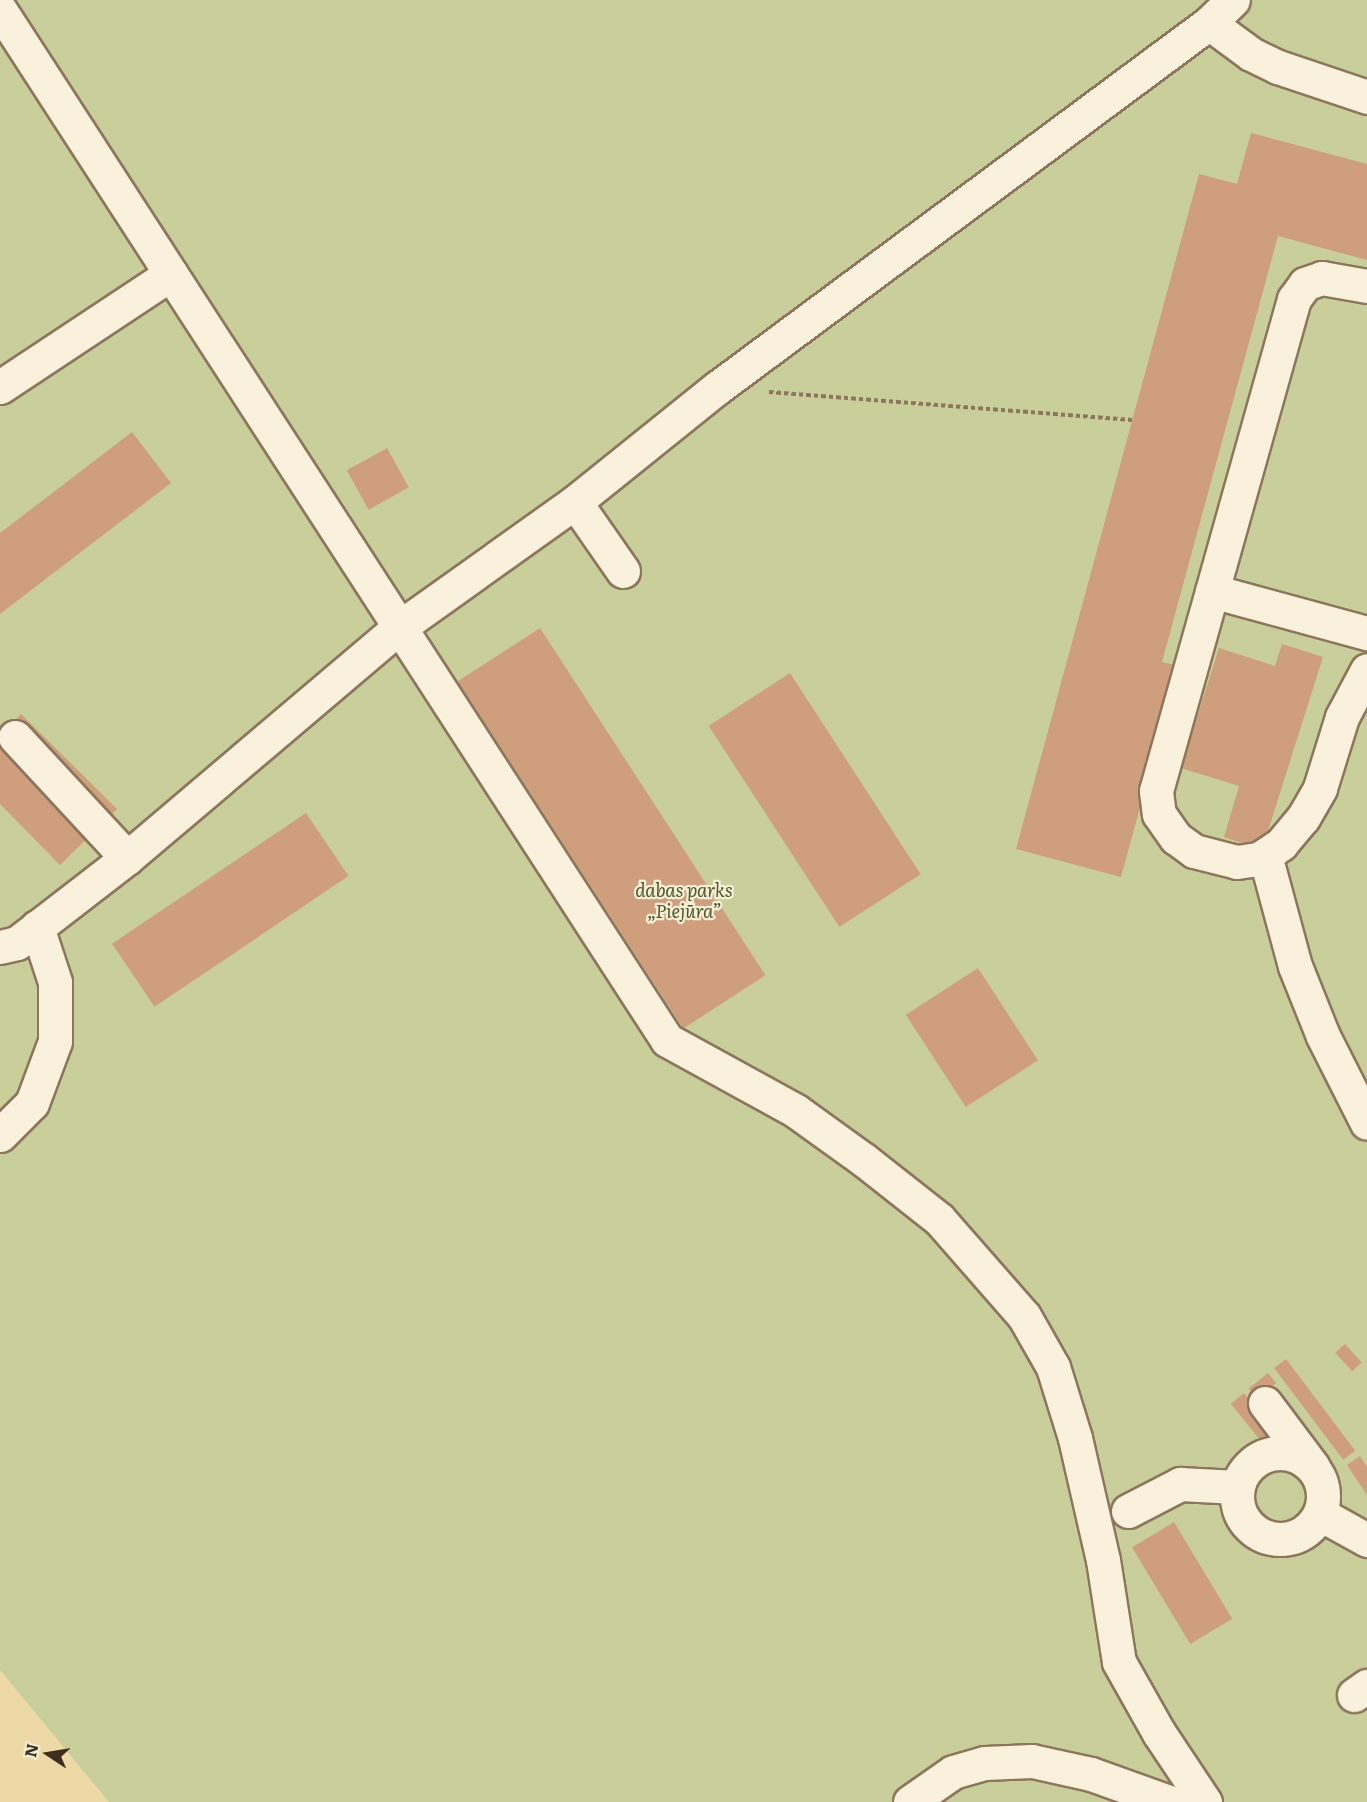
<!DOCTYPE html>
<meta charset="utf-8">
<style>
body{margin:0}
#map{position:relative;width:1367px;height:1802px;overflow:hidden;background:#f0e4c8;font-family:Literata,serif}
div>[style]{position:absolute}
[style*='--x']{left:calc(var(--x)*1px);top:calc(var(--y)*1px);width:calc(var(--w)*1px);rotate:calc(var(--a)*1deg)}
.green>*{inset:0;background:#c9cf9b;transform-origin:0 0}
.sand>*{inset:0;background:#ecd9a5}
.building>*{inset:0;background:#cf9f7d;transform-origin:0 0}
.path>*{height:4px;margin-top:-2px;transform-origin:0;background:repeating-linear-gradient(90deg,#8d765c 0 4.5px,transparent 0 7.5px)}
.roads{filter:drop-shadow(2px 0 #8d765c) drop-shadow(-2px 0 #8d765c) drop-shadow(0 2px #8d765c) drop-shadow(0 -2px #8d765c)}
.minor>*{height:33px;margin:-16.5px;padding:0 16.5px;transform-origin:16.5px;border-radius:16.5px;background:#faf1dc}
.minor>.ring{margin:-16.5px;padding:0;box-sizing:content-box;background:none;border:33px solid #faf1dc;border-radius:50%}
span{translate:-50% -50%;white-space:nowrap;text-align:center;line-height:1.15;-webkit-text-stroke:4.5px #f7eed8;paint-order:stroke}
.park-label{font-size:18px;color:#4d5a26;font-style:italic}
.north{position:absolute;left:18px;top:1724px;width:60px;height:60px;-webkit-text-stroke:4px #f7eed8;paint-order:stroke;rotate:282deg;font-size:16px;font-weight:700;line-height:24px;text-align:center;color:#3d2e20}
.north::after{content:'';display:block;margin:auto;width:21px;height:27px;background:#3d2e20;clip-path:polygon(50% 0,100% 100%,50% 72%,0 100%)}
</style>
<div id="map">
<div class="green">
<i style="left:0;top:0;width:1367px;height:1802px"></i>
</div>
<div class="sand">
<i style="clip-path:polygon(0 1670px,109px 1802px,0 1802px)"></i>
</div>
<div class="building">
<i style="clip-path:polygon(1251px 133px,1367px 164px,1367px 260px,1278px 236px,1162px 662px,1179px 666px,1121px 877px,1016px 849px,1199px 174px,1237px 184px)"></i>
<i style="clip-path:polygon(132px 432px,171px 483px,0 614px,0 533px)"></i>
<i style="left:387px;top:448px;width:45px;height:46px;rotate:61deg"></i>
<i style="left:540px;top:628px;width:414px;height:98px;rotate:57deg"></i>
<i style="clip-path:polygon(1282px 644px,1323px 657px,1262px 850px,1224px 837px,1239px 786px,1181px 768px,1219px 648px,1275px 666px)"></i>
<i style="left:790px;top:673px;width:240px;height:97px;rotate:57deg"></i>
<i style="clip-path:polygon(21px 714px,117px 809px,60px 865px,0 804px,0 736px)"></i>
<i style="left:306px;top:813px;width:76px;height:234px;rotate:56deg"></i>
<i style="left:978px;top:968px;width:110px;height:86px;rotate:57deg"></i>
<i style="left:1345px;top:1344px;width:25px;height:13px;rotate:48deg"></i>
<i style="left:1286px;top:1359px;width:115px;height:15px;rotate:53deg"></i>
<i style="left:1268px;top:1373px;width:13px;height:25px;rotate:51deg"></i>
<i style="left:1244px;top:1393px;width:58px;height:17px;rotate:51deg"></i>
<i style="clip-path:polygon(1360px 1456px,1367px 1467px,1367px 1495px,1347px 1465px)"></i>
<i style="left:1174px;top:1522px;width:113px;height:49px;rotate:59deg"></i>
</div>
<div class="path">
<i style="--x:769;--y:392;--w:364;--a:4.4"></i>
</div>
<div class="roads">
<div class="minor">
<i style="--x:0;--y:10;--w:1227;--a:57.07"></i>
<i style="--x:667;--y:1040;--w:147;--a:28.8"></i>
<i style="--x:796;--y:1111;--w:84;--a:35.8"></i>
<i style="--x:864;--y:1160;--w:95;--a:38.2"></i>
<i style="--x:939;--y:1219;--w:129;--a:48.8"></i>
<i style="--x:1024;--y:1316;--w:59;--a:60.4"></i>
<i style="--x:1053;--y:1367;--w:74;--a:72.8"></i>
<i style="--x:1075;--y:1438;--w:125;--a:77.1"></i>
<i style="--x:1103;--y:1560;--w:103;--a:81.1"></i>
<i style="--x:1119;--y:1662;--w:81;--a:60.6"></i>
<i style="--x:1159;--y:1733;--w:83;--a:56.3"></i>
<i style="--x:1209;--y:23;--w:52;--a:36.4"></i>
<i style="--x:1251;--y:54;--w:30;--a:26"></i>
<i style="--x:1278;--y:67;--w:94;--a:18.6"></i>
<i style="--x:1367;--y:286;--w:46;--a:-169.9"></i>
<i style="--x:1322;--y:278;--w:18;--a:161"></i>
<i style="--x:1305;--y:284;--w:19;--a:126"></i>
<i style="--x:1294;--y:299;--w:511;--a:105.67"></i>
<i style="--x:1156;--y:791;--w:23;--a:83"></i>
<i style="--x:1159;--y:814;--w:29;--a:55"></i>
<i style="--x:1176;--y:838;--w:22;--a:36"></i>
<i style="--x:1194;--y:851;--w:44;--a:14.3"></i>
<i style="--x:1237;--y:862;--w:22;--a:-8"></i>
<i style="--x:1259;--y:859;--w:27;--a:-34"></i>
<i style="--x:1281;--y:844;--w:34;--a:-50"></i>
<i style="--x:1303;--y:818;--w:34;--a:-60"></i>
<i style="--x:1320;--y:788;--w:74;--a:-72.8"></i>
<i style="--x:1342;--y:717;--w:53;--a:-62"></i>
<i style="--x:0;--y:387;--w:205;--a:-33.5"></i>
<i style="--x:575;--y:502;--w:84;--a:55.2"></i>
<i style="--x:1212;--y:591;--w:161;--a:15.2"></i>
<i style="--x:15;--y:737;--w:165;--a:47.2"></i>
<i style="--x:1265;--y:855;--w:115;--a:74.9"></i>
<i style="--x:1295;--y:966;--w:75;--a:68.2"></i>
<i style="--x:1323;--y:1036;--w:97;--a:63.2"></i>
<i style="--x:0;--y:947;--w:17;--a:-13"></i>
<i style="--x:17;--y:943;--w:139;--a:-37.7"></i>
<i style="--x:127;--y:858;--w:354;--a:-40.3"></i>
<i style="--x:397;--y:629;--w:219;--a:-35.5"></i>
<i style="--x:575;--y:502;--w:182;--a:-38.8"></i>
<i style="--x:717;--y:388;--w:613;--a:-36.57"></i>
<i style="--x:1209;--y:23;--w:33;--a:-44"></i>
<i style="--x:0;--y:1135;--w:45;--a:-45"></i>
<i style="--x:32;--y:1103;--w:66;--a:-69.6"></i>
<i style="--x:55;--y:1041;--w:59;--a:-90"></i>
<i style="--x:55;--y:982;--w:58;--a:-108.1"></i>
<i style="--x:1265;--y:1403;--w:80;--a:53.1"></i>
<i class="ring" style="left:1237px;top:1453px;width:53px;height:53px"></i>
<i style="--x:1128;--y:1511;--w:59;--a:-27.4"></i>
<i style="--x:1180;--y:1484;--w:57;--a:3"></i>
<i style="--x:1320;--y:1514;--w:54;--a:29"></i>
<i style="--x:1354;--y:1695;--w:16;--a:-35"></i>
<i style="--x:910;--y:1802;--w:52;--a:-34.9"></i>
<i style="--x:953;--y:1772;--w:33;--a:-16"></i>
<i style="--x:985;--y:1763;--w:47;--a:-2.4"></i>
<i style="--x:1032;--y:1761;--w:60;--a:12.4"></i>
<i style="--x:1091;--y:1774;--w:83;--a:19.7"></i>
</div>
</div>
<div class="park-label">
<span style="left:684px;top:901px">dabas parks<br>„Piejūra”</span>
</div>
<div class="north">N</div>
</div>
